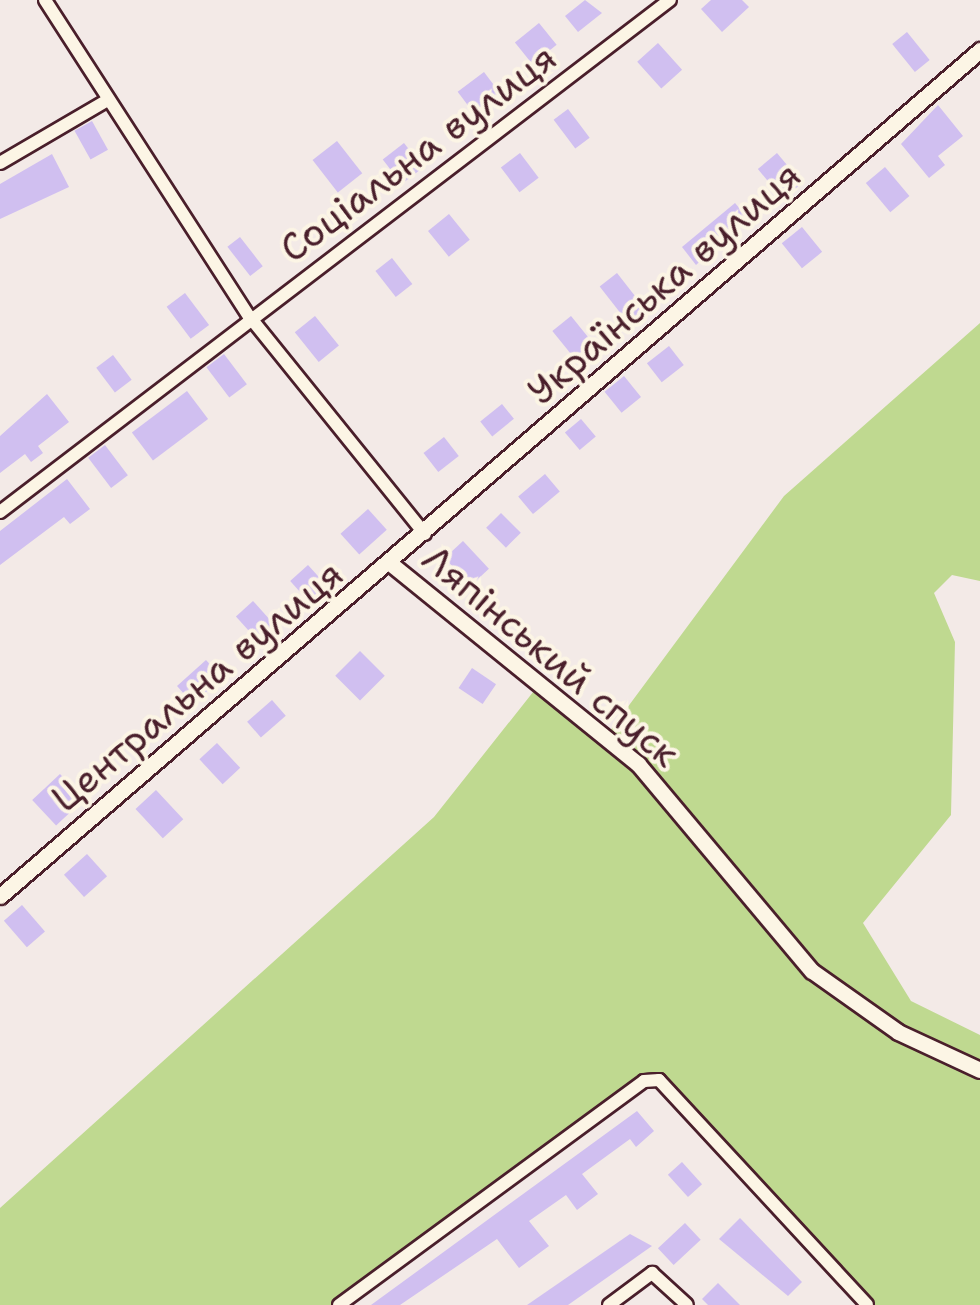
<!DOCTYPE html>
<meta charset="utf-8">
<style>
body{margin:0}
#map{position:relative;width:980px;height:1305px;overflow:hidden;background:#f3eae7;font-family:"Shantell Sans",sans-serif}
div>[style]{position:absolute}
[style*='--x']{left:calc(var(--x)*1px);top:calc(var(--y)*1px);width:calc(var(--w)*1px);rotate:calc(var(--a)*1deg)}
.green>*{inset:0;background:#bfd990}
.building>*{inset:0;background:#d0bff0;transform-origin:0 0}
.roads{filter:drop-shadow(2px 0 #4a1f2b) drop-shadow(-2px 0 #4a1f2b) drop-shadow(0 2px #4a1f2b) drop-shadow(0 -2px #4a1f2b)}
.minor>*{height:12px;margin:-6px;padding:0 6px;transform-origin:6px;border-radius:6px;background:#fcf5e5}
.tertiary>*{height:15px;margin:-7.5px;padding:0 7.5px;transform-origin:7.5px;border-radius:7.5px;background:#fcf5e5}
span{translate:-50% -50%;white-space:nowrap;text-align:center;line-height:1.15;-webkit-text-stroke:8px #fcf5e5;paint-order:stroke}
.street-label{font-size:38px;color:#4a1f2b}
</style>
<div id="map">
<div class="green">
<i style="clip-path:polygon(980px 323px,980px 581px,952px 575px,934px 593px,955px 642px,951px 815px,863px 923px,911px 1001px,980px 1035px,980px 1305px,867px 1305px,673px 1088px,644px 1081px,339px 1305px,0 1305px,0 1208px,434px 817px,541px 682px,607px 735px,784px 496px)"></i>
</div>
<div class="building">
<i style="clip-path:polygon(585px 0,602px 13px,578px 32px,565px 16px)"></i>
<i style="clip-path:polygon(711px 0,742px 0,749px 7px,722px 32px,701px 9px)"></i>
<i style="left:539px;top:23px;width:28px;height:31px;rotate:51deg"></i>
<i style="left:907px;top:32px;width:36px;height:19px;rotate:51deg"></i>
<i style="left:658px;top:43px;width:36px;height:28px;rotate:48deg"></i>
<i style="left:484px;top:72px;width:26px;height:33px;rotate:53deg"></i>
<i style="clip-path:polygon(938px 105px,963px 136px,938px 156px,945px 165px,929px 178px,901px 144px)"></i>
<i style="left:568px;top:109px;width:36px;height:18px;rotate:53deg"></i>
<i style="left:92px;top:121px;width:33px;height:20px;rotate:61deg"></i>
<i style="left:337px;top:141px;width:41px;height:31px;rotate:52deg"></i>
<i style="left:404px;top:143px;width:31px;height:27px;rotate:52deg"></i>
<i style="left:520px;top:153px;width:31px;height:24px;rotate:53deg"></i>
<i style="left:777px;top:153px;width:39px;height:25px;rotate:50deg"></i>
<i style="clip-path:polygon(52px 154px,69px 187px,0 219px,0 184px)"></i>
<i style="left:885px;top:167px;width:38px;height:25px;rotate:50deg"></i>
<i style="clip-path:polygon(735px 203px,747px 217px,696px 265px,682px 247px)"></i>
<i style="left:449px;top:214px;width:33px;height:27px;rotate:51deg"></i>
<i style="left:802px;top:227px;width:32px;height:26px;rotate:51deg"></i>
<i style="left:240px;top:237px;width:37px;height:16px;rotate:52deg"></i>
<i style="left:392px;top:258px;width:33px;height:21px;rotate:52deg"></i>
<i style="left:617px;top:273px;width:47px;height:22px;rotate:52deg"></i>
<i style="left:185px;top:293px;width:40px;height:23px;rotate:53deg"></i>
<i style="left:315px;top:316px;width:38px;height:26px;rotate:51deg"></i>
<i style="left:571px;top:316px;width:36px;height:24px;rotate:51deg"></i>
<i style="left:669px;top:346px;width:24px;height:28px;rotate:52deg"></i>
<i style="left:224px;top:354px;width:38px;height:22px;rotate:53deg"></i>
<i style="left:113px;top:355px;width:31px;height:21px;rotate:53deg"></i>
<i style="left:624px;top:376px;width:27px;height:25px;rotate:51deg"></i>
<i style="left:187px;top:391px;width:35px;height:69px;rotate:53deg"></i>
<i style="clip-path:polygon(47px 394px,69px 422px,38px 446px,43px 453px,31px 462px,25px 454px,0 473px,0 436px)"></i>
<i style="left:502px;top:404px;width:19px;height:28px;rotate:51deg"></i>
<i style="left:581px;top:419px;width:23px;height:21px;rotate:50deg"></i>
<i style="left:444px;top:437px;width:24px;height:26px;rotate:52deg"></i>
<i style="left:105px;top:445px;width:38px;height:21px;rotate:53deg"></i>
<i style="left:545px;top:474px;width:23px;height:35px;rotate:50deg"></i>
<i style="clip-path:polygon(67px 479px,90px 509px,70px 524px,64px 517px,0 565px,0 531px)"></i>
<i style="left:368px;top:509px;width:28px;height:37px;rotate:48deg"></i>
<i style="left:501px;top:513px;width:28px;height:21px;rotate:45deg"></i>
<i style="left:463px;top:541px;width:38px;height:25px;rotate:47deg"></i>
<i style="left:308px;top:565px;width:27px;height:24px;rotate:48deg"></i>
<i style="left:253px;top:601px;width:38px;height:23px;rotate:48deg"></i>
<i style="left:360px;top:651px;width:35px;height:35px;rotate:45deg"></i>
<i style="left:206px;top:660px;width:24px;height:39px;rotate:48deg"></i>
<i style="left:472px;top:668px;width:29px;height:24px;rotate:34deg"></i>
<i style="left:272px;top:700px;width:21px;height:33px;rotate:49deg"></i>
<i style="left:217px;top:743px;width:34px;height:24px;rotate:47deg"></i>
<i style="left:60px;top:774px;width:35px;height:38px;rotate:47deg"></i>
<i style="left:156px;top:790px;width:40px;height:28px;rotate:47deg"></i>
<i style="left:87px;top:854px;width:30px;height:31px;rotate:48deg"></i>
<i style="left:22px;top:905px;width:35px;height:24px;rotate:49deg"></i>
<i style="clip-path:polygon(637px 1111px,654px 1131px,636px 1147px,630px 1139px,582px 1174px,598px 1194px,577px 1210px,566px 1195px,529px 1221px,549px 1246px,519px 1268px,497px 1239px,400px 1305px,371px 1305px)"></i>
<i style="left:682px;top:1162px;width:30px;height:19px;rotate:48deg"></i>
<i style="clip-path:polygon(740px 1218px,802px 1282px,788px 1296px,719px 1239px)"></i>
<i style="left:685px;top:1223px;width:23px;height:37px;rotate:47deg"></i>
<i style="clip-path:polygon(630px 1234px,652px 1246px,568px 1305px,527px 1305px)"></i>
<i style="clip-path:polygon(718px 1283px,740px 1305px,708px 1305px,702px 1299px)"></i>
</div>
<div class="roads">
<div class="minor">
<i style="--x:45;--y:0;--w:376;--a:57.2"></i>
<i style="--x:249;--y:316;--w:280;--a:51.1"></i>
<i style="--x:0;--y:163;--w:123;--a:-30.3"></i>
<i style="--x:0;--y:512;--w:843;--a:-37.39"></i>
<i style="--x:339;--y:1305;--w:378;--a:-36.3"></i>
<i style="--x:644;--y:1081;--w:15;--a:-4"></i>
<i style="--x:659;--y:1080;--w:306;--a:47.2"></i>
<i style="--x:609;--y:1305;--w:54;--a:-36.7"></i>
<i style="--x:652;--y:1273;--w:47;--a:42.4"></i>
</div>
<div class="tertiary">
<i style="--x:391;--y:564;--w:318;--a:39"></i>
<i style="--x:638;--y:764;--w:270;--a:50"></i>
<i style="--x:812;--y:971;--w:105;--a:35.3"></i>
<i style="--x:898;--y:1032;--w:90;--a:24.9"></i>
<i style="--x:0;--y:896;--w:1295;--a:-40.8"></i>
</div>
</div>
<div class="street-label">
<span style="left:418px;top:153px;rotate:-37deg">Соціальна вулиця</span>
<span style="left:664px;top:283px;rotate:-41deg">Українська вулиця</span>
<span style="left:551px;top:656px;rotate:40deg">Ляпінський спуск</span>
<span style="left:197px;top:686px;rotate:-40deg">Центральна вулиця</span>
</div>
</div>
